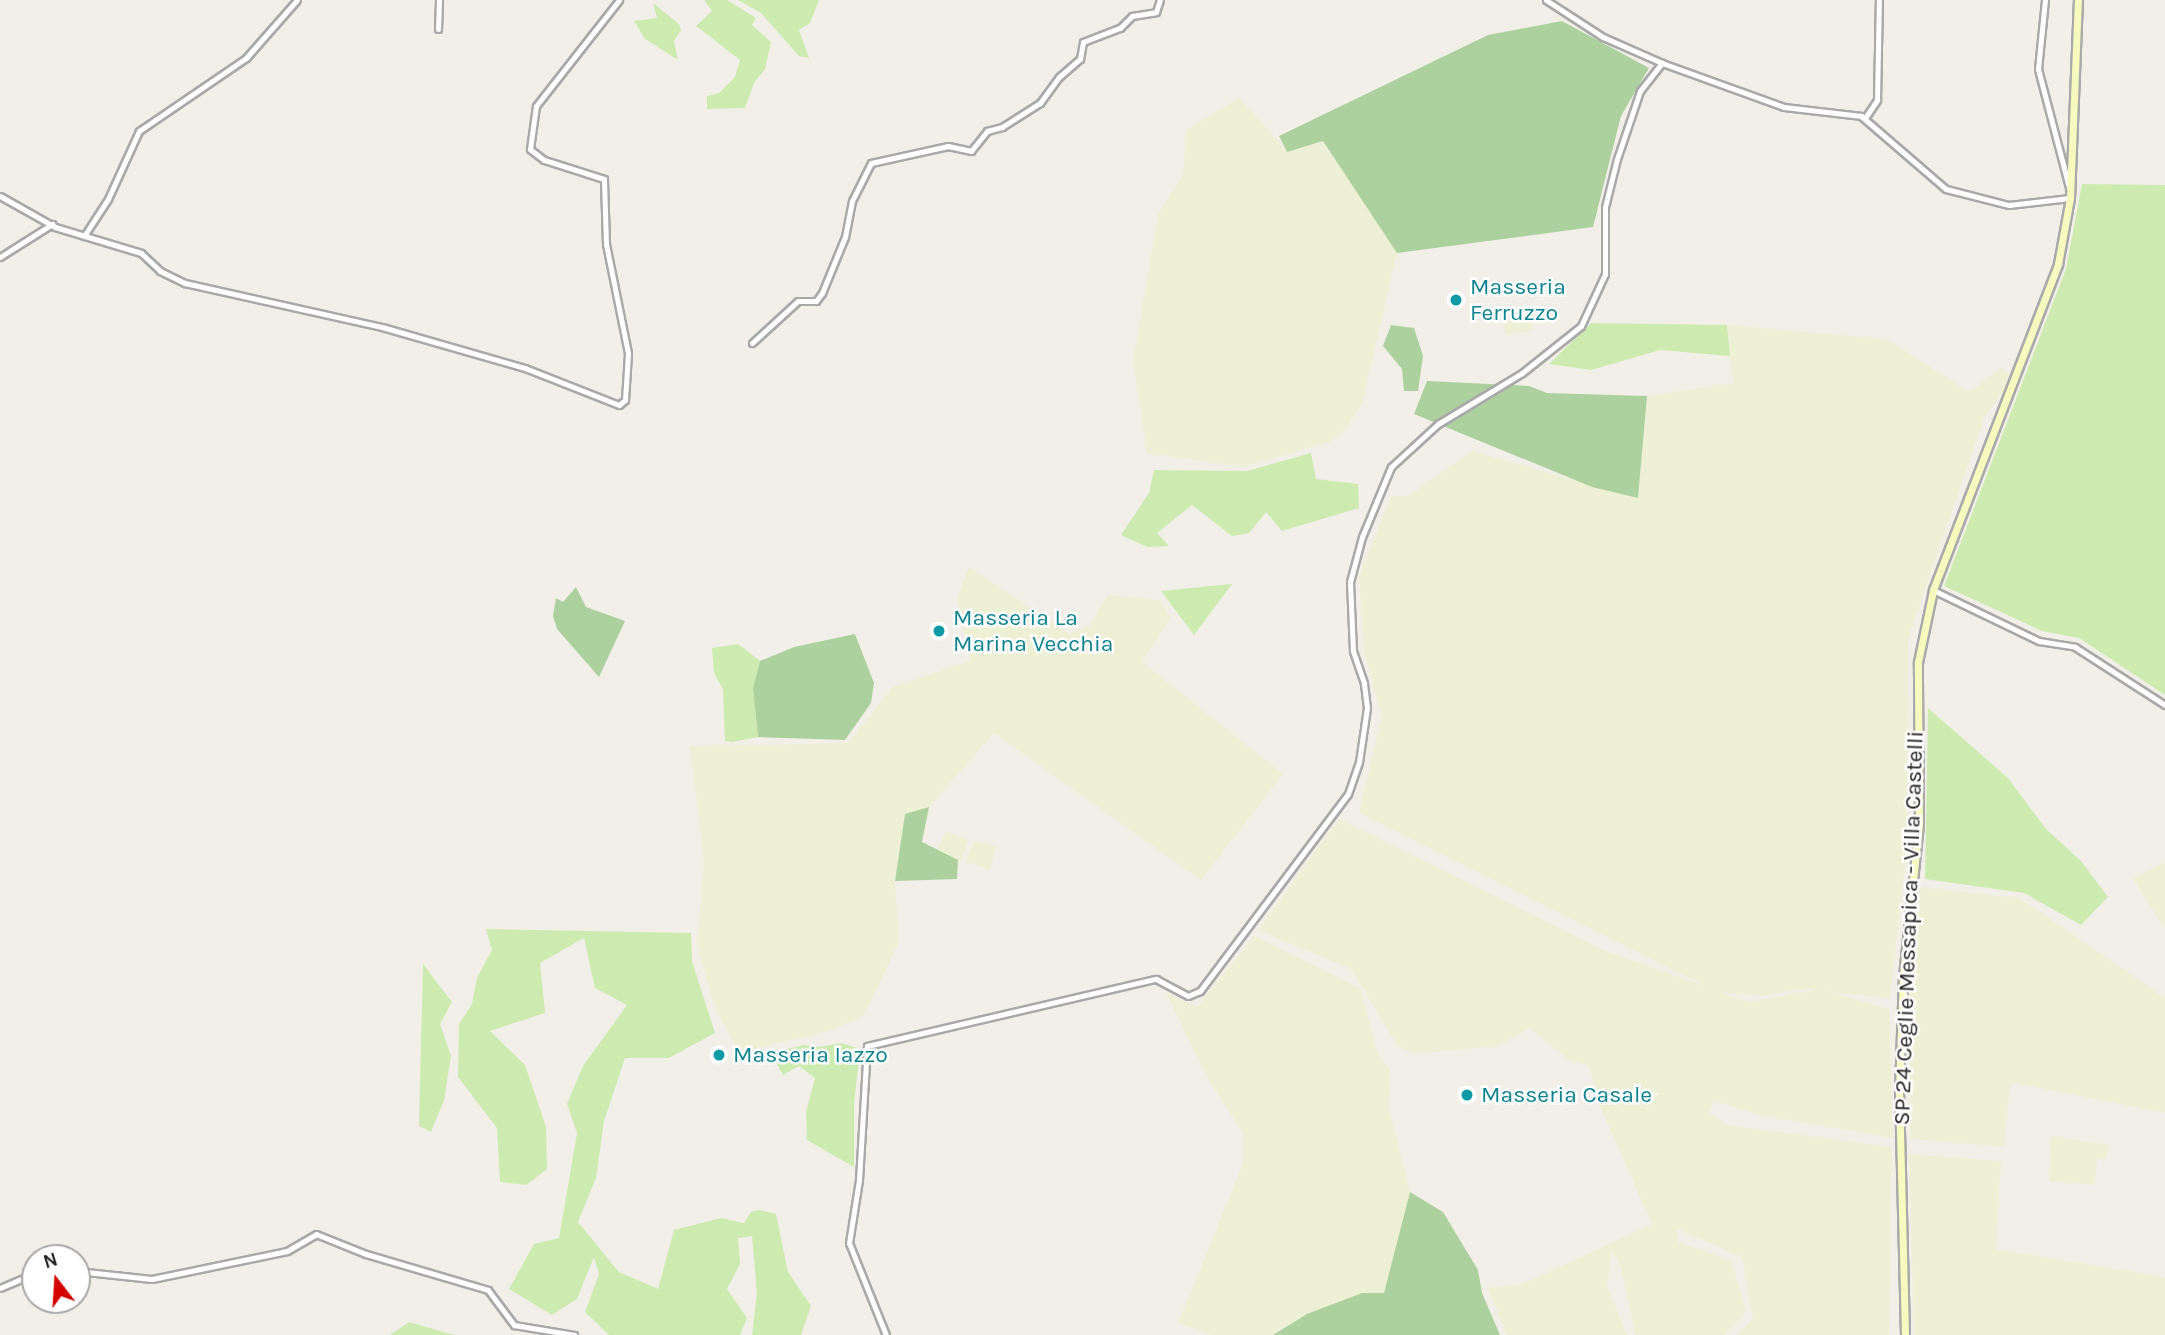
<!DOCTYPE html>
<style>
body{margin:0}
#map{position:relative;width:2165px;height:1335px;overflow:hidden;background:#f2efe9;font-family:Karla,sans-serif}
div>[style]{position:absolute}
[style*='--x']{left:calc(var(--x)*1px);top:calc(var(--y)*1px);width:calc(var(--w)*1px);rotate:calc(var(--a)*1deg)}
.farmland>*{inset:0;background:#eef0d5;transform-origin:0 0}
.grass>*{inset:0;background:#cdebb0}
.forest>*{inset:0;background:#add19e}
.roads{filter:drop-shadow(2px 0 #a9a9a9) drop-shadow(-2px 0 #a9a9a9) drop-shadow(0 2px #a9a9a9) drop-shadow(0 -2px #a9a9a9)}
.street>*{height:5px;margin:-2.5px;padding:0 2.5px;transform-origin:2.5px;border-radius:2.5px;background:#fff}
.secondary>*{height:7px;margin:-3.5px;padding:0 3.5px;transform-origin:3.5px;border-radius:3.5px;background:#f7fabf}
.dots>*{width:19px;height:19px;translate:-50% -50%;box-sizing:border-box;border:4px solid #fff;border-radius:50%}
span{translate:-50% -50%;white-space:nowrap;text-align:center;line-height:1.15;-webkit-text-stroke:5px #fff;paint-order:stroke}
.culture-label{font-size:23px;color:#0d838f}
.left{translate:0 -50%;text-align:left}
.street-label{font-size:23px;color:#222}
.north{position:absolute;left:21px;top:1244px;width:70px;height:70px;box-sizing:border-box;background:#fff;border:2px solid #a7a7a7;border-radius:50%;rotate:343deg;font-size:19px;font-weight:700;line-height:28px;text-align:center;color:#222}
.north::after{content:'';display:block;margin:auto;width:24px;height:32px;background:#d40000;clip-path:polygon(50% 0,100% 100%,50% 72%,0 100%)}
</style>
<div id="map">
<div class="farmland">
<i style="clip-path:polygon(1239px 98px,1287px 151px,1323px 141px,1397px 253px,1362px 404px,1347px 427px,1332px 441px,1243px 467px,1147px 453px,1133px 361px,1158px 214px,1183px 175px,1186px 130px)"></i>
<i style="left:1531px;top:317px;width:14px;height:28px;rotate:82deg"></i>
<i style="clip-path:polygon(evenodd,1727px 325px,1887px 339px,1969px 392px,2001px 368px,2014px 377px,1985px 416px,1908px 639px,1907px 847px,1890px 999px,1826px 991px,1889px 1009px,1893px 1138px,1760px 1115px,1714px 1101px,1709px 1112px,1727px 1125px,1892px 1147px,1889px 1335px,1737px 1335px,1753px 1319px,1742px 1257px,1677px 1229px,1678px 1242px,1732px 1261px,1746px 1312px,1724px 1335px,1636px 1335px,1619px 1261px,1612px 1253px,1607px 1285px,1627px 1335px,1507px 1335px,1488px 1288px,1520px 1285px,1652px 1224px,1599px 1104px,1589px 1066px,1570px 1061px,1530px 1028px,1498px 1046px,1413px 1054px,1397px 1045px,1351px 969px,1258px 930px,1339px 819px,1606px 951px,1705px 986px,1359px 813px,1382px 715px,1364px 653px,1359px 576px,1391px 496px,1408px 496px,1472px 451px,1638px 498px,1647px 396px,1733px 383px,1727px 325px,1808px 988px,1816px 990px,1750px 1002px,1721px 992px,1762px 996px,1808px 988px)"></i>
<i style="clip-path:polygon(969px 567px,1070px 634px,1090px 625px,1108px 595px,1159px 600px,1171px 617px,1142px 662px,1283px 774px,1201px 880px,994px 733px,929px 807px,905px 814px,895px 881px,899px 942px,864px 1015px,830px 1031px,739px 1052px,715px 1008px,697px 945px,704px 863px,690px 746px,848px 743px,893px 687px,970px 661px,957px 598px)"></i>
<i style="clip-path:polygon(946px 832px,969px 840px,960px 862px,937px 850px)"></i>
<i style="clip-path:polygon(974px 841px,996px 846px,990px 870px,966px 862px)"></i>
<i style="clip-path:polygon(2165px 862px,2165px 929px,2133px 879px)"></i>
<i style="clip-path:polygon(1920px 887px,2020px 898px,2165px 998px,2165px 1113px,2010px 1082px,2004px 1147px,1910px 1139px,1909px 994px)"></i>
<i style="clip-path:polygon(1254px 936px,1360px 988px,1379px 1057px,1390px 1069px,1389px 1108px,1410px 1192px,1384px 1294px,1307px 1314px,1273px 1335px,1212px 1335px,1178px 1323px,1243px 1164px,1243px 1133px,1209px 1081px,1166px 993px,1197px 1007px)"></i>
<i style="clip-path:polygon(2051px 1136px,2108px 1145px,2107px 1159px,2097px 1159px,2095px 1185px,2049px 1181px)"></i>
<i style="clip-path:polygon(1909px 1154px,2001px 1161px,1996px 1249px,2165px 1277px,2165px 1335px,1914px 1335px)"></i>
</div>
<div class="grass">
<i style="clip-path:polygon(704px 0,727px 0,756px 18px,752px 25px,771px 42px,765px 69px,754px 83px,745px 108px,707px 109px,707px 96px,719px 93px,735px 77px,740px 60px,696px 26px,712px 11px)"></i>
<i style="clip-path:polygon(738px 0,819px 0,810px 23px,799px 30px,809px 58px,799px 56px,761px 13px)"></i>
<i style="clip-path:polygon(653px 3px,679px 24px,681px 30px,674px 41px,678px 60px,645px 39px,634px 21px,657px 18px)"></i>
<i style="clip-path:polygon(2082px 184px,2165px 185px,2165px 695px,2079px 638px,2042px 631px,1944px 586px,2066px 269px)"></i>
<i style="clip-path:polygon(1591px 323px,1727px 325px,1730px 356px,1660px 350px,1591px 370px,1549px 364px)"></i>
<i style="clip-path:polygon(1311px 453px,1316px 479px,1358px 484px,1359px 508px,1282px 531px,1266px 512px,1249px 533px,1232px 536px,1192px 505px,1157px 533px,1169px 546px,1147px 547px,1121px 535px,1149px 493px,1154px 470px,1247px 471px)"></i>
<i style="clip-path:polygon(1232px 584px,1194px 635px,1161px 591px)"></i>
<i style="clip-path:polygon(738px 644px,760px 661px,753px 688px,758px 737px,732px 742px,725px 741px,723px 689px,714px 673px,712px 648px)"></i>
<i style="clip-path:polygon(1928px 708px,2008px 778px,2046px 829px,2081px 861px,2108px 897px,2081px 925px,2024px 893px,1925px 879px)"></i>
<i style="clip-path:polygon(486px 929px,691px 933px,692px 961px,715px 1033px,669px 1058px,625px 1058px,604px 1121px,596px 1178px,578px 1222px,619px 1272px,658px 1289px,674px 1230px,721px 1218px,744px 1223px,751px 1212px,759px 1210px,776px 1214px,788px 1272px,811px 1306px,801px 1335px,752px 1335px,757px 1293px,752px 1236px,738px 1238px,740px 1264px,727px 1289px,747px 1318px,740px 1335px,609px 1335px,585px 1312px,599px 1274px,594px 1257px,577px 1299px,552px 1315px,509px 1289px,534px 1244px,559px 1238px,577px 1133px,567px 1104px,583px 1066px,627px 1005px,595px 988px,584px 938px,540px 963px,545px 1013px,490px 1031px,525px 1065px,546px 1127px,547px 1169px,526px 1185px,500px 1182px,497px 1128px,458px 1077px,459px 1024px,472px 1004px,477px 978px,492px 950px)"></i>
<i style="clip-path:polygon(423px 964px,452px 1002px,440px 1024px,451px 1056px,444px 1100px,431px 1132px,419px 1126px)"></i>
<i style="clip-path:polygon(841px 1043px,860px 1049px,854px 1104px,854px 1167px,807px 1140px,806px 1112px,815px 1078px,799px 1066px,783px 1075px,771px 1053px,804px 1045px,819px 1047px)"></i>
<i style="clip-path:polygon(409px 1322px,454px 1335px,390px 1335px)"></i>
</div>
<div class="forest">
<i style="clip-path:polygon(1562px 21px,1649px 68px,1621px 116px,1593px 227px,1397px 253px,1323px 141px,1287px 152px,1279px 136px,1488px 35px)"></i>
<i style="clip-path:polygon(1391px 325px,1414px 328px,1423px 356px,1418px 391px,1404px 391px,1402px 369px,1383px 346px)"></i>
<i style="clip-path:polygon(1427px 381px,1529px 386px,1547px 393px,1647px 396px,1638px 498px,1592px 487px,1414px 414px)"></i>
<i style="clip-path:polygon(576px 587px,586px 607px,625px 621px,599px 677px,557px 629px,553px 616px,556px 598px,563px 602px)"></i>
<i style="clip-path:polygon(855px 634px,874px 683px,871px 703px,845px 740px,758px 737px,753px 688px,760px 661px,794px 647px)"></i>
<i style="clip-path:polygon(929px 807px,922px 842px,958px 860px,957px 879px,895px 881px,905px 814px)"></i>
<i style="clip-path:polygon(1410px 1192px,1443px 1212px,1478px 1270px,1482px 1293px,1500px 1335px,1273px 1335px,1307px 1314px,1362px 1293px,1384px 1293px)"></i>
</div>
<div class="roads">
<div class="street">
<i style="--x:1546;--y:0;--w:68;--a:33"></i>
<i style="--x:1603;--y:37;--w:64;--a:23.8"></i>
<i style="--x:1662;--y:63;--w:130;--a:19.8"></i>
<i style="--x:1784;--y:107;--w:78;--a:6.7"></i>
<i style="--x:1861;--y:116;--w:112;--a:40.7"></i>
<i style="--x:1946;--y:189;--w:65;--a:14.3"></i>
<i style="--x:2009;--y:205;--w:61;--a:-6.5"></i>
<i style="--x:2045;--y:0;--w:69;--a:95.8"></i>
<i style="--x:2038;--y:69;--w:122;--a:75.3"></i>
<i style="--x:438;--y:29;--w:29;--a:-88"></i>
<i style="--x:1865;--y:118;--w:22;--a:-56"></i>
<i style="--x:1877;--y:100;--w:100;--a:-88.9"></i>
<i style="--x:0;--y:196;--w:63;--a:29.4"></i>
<i style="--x:55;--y:227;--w:90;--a:16.8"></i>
<i style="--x:141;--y:253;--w:26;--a:43"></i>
<i style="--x:160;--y:271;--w:28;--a:26"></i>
<i style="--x:185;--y:283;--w:202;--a:12.6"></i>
<i style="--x:382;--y:327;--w:149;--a:16"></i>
<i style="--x:525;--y:368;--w:101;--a:21.5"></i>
<i style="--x:619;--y:405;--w:8;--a:-40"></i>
<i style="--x:625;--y:400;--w:47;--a:-86.3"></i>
<i style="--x:628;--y:353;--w:111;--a:-101.4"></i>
<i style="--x:606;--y:244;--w:65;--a:-91.8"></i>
<i style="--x:604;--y:179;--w:63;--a:-162.4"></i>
<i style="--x:544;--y:160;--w:18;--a:-142"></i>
<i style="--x:530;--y:149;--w:43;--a:-82.1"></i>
<i style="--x:536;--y:106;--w:135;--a:-51.9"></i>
<i style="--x:84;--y:236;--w:44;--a:-57"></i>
<i style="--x:108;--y:199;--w:75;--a:-65.5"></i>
<i style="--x:139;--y:131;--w:130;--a:-34.3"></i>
<i style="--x:246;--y:58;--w:77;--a:-48.7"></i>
<i style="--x:0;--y:257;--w:62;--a:-32.4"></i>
<i style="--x:752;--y:343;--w:62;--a:-42.4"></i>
<i style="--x:798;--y:301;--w:18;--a:0"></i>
<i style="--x:816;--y:301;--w:10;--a:-53"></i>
<i style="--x:822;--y:293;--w:61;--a:-67.7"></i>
<i style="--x:845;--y:237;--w:37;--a:-79"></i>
<i style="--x:852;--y:201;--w:42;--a:-63.4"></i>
<i style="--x:871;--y:163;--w:79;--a:-12.4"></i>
<i style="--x:948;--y:146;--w:24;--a:12"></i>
<i style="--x:971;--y:151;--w:26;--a:-51"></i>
<i style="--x:987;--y:131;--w:16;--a:-15"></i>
<i style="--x:1002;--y:127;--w:45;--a:-32.3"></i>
<i style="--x:1040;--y:103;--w:32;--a:-54"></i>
<i style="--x:1059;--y:77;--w:28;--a:-41"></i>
<i style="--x:1080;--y:59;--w:17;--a:-80"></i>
<i style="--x:1083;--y:42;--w:40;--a:-21"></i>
<i style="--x:1120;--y:28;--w:17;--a:-45"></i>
<i style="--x:1132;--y:16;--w:24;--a:-9"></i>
<i style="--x:1156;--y:12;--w:13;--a:-72"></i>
<i style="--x:1933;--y:590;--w:118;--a:25.7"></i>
<i style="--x:2039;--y:641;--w:36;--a:9"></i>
<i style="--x:2075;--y:647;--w:107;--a:32.8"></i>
<i style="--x:77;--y:1271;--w:75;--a:6.1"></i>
<i style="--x:152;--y:1279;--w:138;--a:-11.7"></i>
<i style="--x:287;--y:1251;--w:34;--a:-30"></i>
<i style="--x:316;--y:1234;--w:54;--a:21.8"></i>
<i style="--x:366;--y:1254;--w:127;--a:16.4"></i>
<i style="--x:488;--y:1290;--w:44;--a:53.4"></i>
<i style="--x:514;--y:1325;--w:61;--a:9.5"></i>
<i style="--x:0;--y:1288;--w:38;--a:-23"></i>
<i style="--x:886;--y:1335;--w:99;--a:-111.9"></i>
<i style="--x:849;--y:1243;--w:64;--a:-81"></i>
<i style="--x:859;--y:1180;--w:134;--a:-86.6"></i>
<i style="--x:867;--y:1046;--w:297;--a:-13.1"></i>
<i style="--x:1156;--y:979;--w:36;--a:28"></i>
<i style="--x:1188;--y:996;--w:13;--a:-23"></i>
<i style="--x:1200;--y:991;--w:246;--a:-53.1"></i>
<i style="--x:1348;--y:794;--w:34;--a:-71"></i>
<i style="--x:1359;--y:762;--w:55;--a:-81.6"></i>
<i style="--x:1367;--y:708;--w:25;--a:-97"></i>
<i style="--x:1364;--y:683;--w:34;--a:-109"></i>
<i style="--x:1353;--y:651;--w:69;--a:-92.5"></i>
<i style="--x:1350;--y:582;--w:47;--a:-75.1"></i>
<i style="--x:1362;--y:537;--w:76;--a:-67.5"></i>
<i style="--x:1391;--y:467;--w:64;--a:-42.5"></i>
<i style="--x:1438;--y:424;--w:98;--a:-31.3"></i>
<i style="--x:1522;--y:373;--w:75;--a:-38.5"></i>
<i style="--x:1581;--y:326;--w:57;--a:-65.2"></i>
<i style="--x:1605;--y:274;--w:67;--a:-90"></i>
<i style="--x:1605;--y:207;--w:49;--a:-76"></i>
<i style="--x:1617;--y:159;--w:72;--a:-71.3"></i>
<i style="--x:1640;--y:91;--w:36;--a:-52"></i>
</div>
<div class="secondary">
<i style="--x:1905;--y:1335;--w:245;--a:-91.4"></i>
<i style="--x:1899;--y:1090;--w:114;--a:-88"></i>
<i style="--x:1903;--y:976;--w:154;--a:-84"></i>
<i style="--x:1919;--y:823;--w:161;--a:-90.4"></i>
<i style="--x:1918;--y:662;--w:74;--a:-78.2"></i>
<i style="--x:1933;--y:590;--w:349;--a:-69"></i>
<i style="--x:2058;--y:264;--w:67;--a:-79.7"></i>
<i style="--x:2070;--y:198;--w:198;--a:-87.7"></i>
</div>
</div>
<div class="dots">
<i style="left:1456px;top:300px;background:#0f9aa8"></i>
<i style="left:939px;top:631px;background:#0f9aa8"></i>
<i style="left:719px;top:1055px;background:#0f9aa8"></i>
<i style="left:1467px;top:1095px;background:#0f9aa8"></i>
</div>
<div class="culture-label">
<span class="left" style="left:1470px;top:300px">Masseria<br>Ferruzzo</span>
<span class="left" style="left:953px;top:631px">Masseria La<br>Marina Vecchia</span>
<span class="left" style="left:733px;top:1055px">Masseria Iazzo</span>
<span class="left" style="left:1481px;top:1095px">Masseria Casale</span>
</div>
<div class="street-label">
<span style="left:1909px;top:928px;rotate:-88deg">SP 24 Ceglie Messapica - Villa Castelli</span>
</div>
<div class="north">N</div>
</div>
